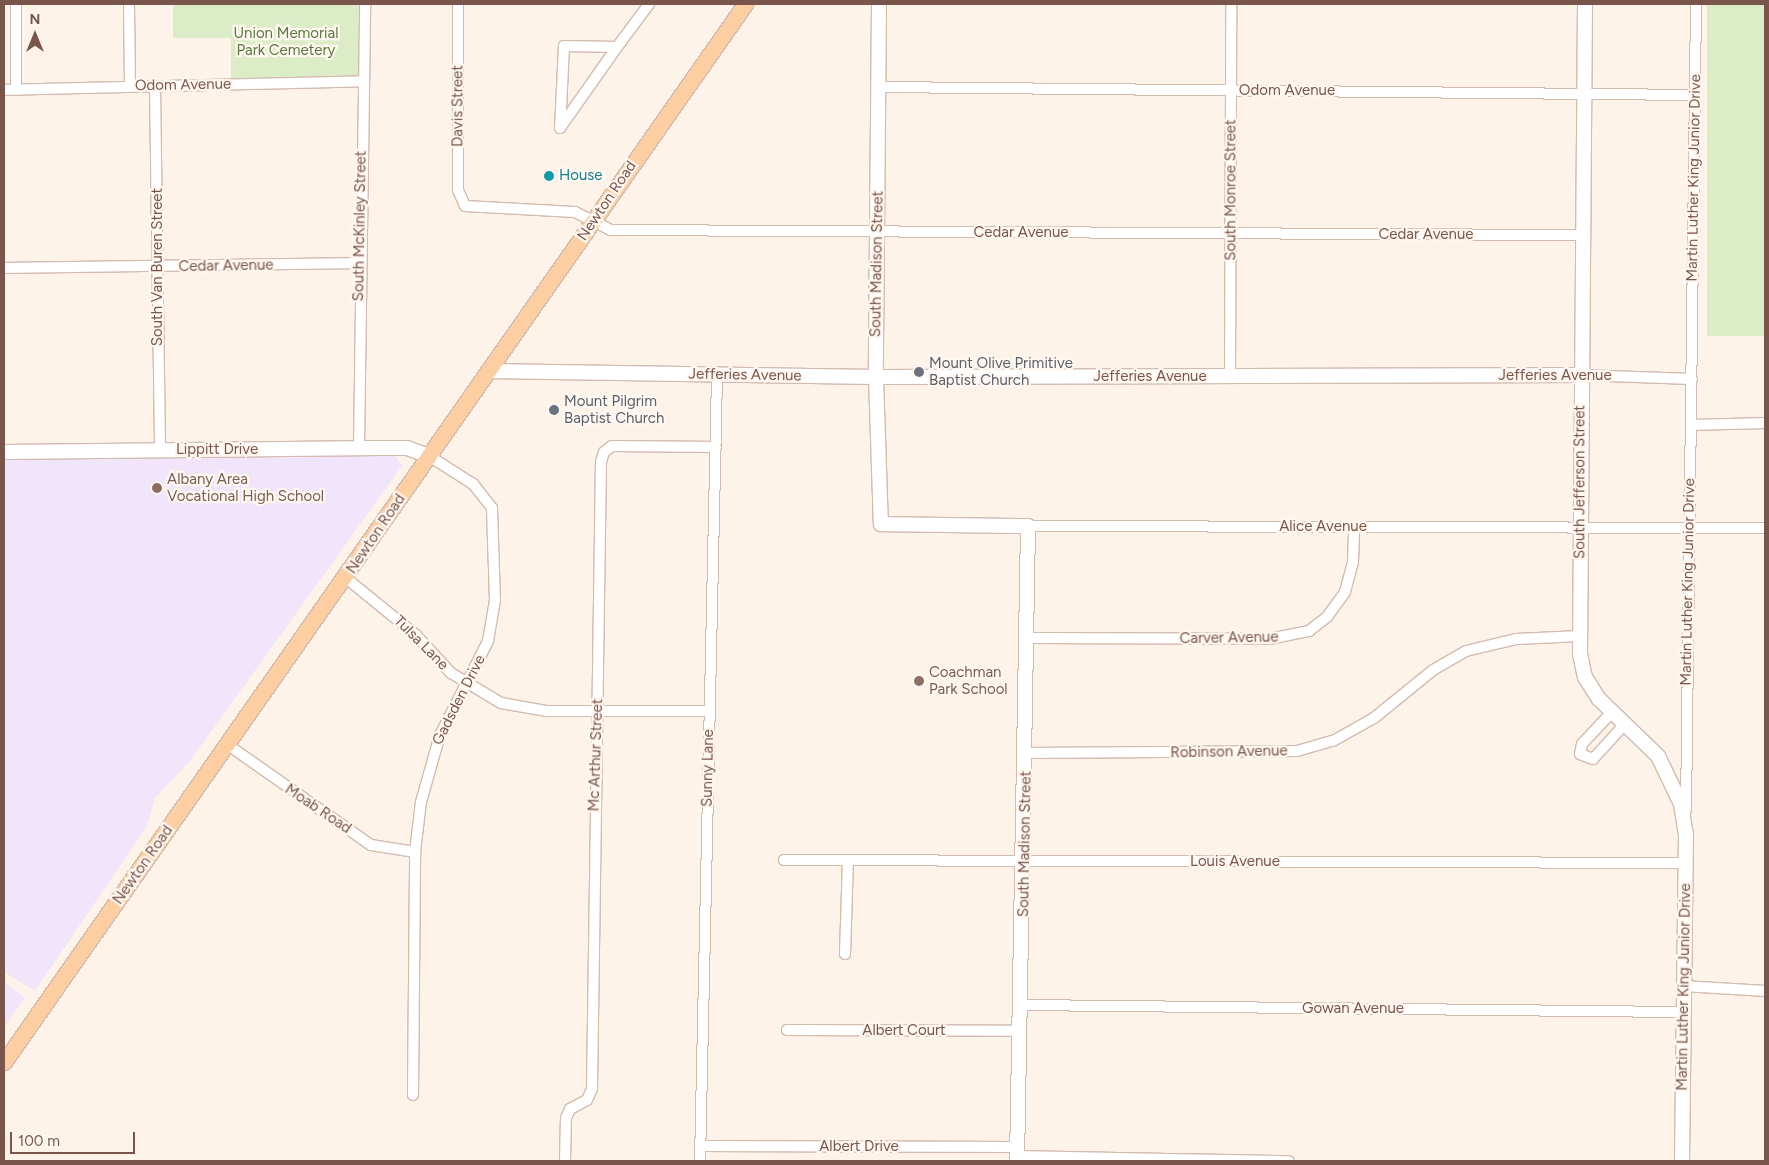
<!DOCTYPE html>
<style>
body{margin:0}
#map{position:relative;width:1769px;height:1165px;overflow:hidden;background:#fdf3e9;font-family:Figtree,sans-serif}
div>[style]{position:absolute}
.education>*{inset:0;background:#f0e5fa}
.green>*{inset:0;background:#dbecc6;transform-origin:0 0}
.roads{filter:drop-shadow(1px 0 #d3bbb0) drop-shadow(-1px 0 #d3bbb0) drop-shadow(0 1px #d3bbb0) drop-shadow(0 -1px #d3bbb0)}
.street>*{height:10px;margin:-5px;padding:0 5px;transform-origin:5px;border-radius:5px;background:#fff}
.secondary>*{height:14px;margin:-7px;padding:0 7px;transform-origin:7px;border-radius:7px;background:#fff}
.primary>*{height:15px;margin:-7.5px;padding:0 7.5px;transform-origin:7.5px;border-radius:7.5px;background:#fdcea1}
.dots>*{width:14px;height:14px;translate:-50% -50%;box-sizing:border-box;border:2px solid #fff7f0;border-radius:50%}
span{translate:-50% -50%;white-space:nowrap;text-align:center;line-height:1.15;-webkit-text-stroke:4.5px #fff7f0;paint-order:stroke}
.park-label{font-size:15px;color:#587a40}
.street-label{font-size:15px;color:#79554b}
.culture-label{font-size:15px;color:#0d838f}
.left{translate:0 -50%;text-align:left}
.worship-label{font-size:15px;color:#5b616d}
.education-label{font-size:15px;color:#785e54}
.frame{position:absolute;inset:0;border:5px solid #79554b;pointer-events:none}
.north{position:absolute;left:10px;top:10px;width:50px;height:50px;-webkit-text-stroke:4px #fff7f0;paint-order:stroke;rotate:0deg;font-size:14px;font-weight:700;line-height:20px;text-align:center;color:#79554b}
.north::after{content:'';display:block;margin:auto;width:18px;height:22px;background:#79554b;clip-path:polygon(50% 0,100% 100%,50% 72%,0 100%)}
.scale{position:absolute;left:10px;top:1132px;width:125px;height:22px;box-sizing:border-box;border:2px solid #79554b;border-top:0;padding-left:6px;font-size:15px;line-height:18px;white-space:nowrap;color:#79554b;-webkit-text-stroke:4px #fff7f0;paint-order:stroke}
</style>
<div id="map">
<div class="education">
<div style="clip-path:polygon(4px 456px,395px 456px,402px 466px,190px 761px,155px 798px,147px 826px,35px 991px,4px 972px)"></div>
<div style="clip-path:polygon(4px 981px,25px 998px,4px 1027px)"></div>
</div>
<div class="green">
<div style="clip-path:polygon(173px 4px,362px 4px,360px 79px,231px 82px,231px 38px,173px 38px)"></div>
<div style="left:1707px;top:4px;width:58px;height:332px"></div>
</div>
<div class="roads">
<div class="street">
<div style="left:16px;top:4px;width:86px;rotate:90deg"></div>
<div style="left:129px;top:4px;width:82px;rotate:89.3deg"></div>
<div style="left:458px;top:4px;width:186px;rotate:90deg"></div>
<div style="left:458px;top:190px;width:17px;rotate:66deg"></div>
<div style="left:465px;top:206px;width:110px;rotate:3.1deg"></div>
<div style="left:575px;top:212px;width:40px;rotate:26.6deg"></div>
<div style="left:611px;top:230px;width:971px;rotate:0.3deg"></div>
<div style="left:564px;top:46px;width:53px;rotate:1.1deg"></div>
<div style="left:617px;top:47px;width:99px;rotate:125.1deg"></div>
<div style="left:560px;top:128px;width:19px;rotate:-87deg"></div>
<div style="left:561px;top:109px;width:63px;rotate:-87.3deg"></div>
<div style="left:617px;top:47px;width:54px;rotate:-53.3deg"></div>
<div style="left:155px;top:86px;width:363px;rotate:89.2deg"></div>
<div style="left:878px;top:87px;width:818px;rotate:0.56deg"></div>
<div style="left:4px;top:90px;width:358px;rotate:-1.4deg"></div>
<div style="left:4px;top:268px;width:354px;rotate:-0.8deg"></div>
<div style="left:1581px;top:375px;width:111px;rotate:2.1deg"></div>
<div style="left:1230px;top:377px;width:373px;rotate:-89.8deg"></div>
<div style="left:1692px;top:425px;width:73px;rotate:-1.6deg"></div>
<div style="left:359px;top:448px;width:444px;rotate:-89.2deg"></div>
<div style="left:1028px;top:526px;width:737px;rotate:0.16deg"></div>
<div style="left:346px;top:578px;width:90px;rotate:39.2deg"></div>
<div style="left:416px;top:635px;width:52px;rotate:47.4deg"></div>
<div style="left:451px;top:673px;width:58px;rotate:31deg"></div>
<div style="left:501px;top:703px;width:47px;rotate:9.9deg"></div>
<div style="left:547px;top:711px;width:162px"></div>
<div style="left:1028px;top:638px;width:241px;rotate:0.2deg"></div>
<div style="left:1269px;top:639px;width:41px;rotate:-11.3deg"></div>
<div style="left:1309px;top:631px;width:23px;rotate:-38deg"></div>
<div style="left:1327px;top:617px;width:31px;rotate:-54deg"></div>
<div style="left:1345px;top:592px;width:31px;rotate:-75deg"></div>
<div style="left:1353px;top:562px;width:35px;rotate:-88deg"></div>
<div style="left:1612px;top:712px;width:44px;rotate:133.2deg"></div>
<div style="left:1582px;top:744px;width:10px;rotate:101deg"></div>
<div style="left:1580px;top:754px;width:14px;rotate:21deg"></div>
<div style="left:1593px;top:759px;width:47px;rotate:-47.6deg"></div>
<div style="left:228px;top:745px;width:174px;rotate:35deg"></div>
<div style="left:371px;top:845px;width:45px;rotate:9deg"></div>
<div style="left:1026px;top:753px;width:271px;rotate:-0.4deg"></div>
<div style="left:1297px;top:751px;width:37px;rotate:-16deg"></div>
<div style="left:1333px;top:741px;width:47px;rotate:-29.3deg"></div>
<div style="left:1374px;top:718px;width:76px;rotate:-39.1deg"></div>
<div style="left:1433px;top:670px;width:38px;rotate:-30deg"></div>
<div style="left:1466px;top:651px;width:51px;rotate:-13.5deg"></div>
<div style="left:1516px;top:639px;width:64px;rotate:-2.7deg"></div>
<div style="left:1686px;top:810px;width:806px;rotate:-89.29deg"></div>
<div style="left:784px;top:860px;width:902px;rotate:0.19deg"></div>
<div style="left:845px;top:954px;width:94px;rotate:-88.2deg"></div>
<div style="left:1684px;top:986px;width:81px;rotate:3.5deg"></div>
<div style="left:1022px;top:1005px;width:662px;rotate:0.61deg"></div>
<div style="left:787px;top:1030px;width:234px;rotate:0.2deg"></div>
<div style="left:413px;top:1095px;width:243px;rotate:-89.5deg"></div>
<div style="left:415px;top:852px;width:50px;rotate:-83.2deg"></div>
<div style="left:421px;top:802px;width:70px;rotate:-74.2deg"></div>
<div style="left:440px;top:735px;width:106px;rotate:-62.9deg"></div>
<div style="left:488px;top:641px;width:42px;rotate:-80.3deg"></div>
<div style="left:495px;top:600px;width:92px;rotate:-91.9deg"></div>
<div style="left:492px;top:508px;width:31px;rotate:-128deg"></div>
<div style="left:473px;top:484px;width:52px;rotate:-147.5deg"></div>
<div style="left:700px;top:1146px;width:317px;rotate:0.2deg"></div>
<div style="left:1017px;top:1156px;width:272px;rotate:1.1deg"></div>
<div style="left:565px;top:1161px;width:43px;rotate:-88.7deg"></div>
<div style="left:566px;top:1118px;width:10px;rotate:-66deg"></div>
<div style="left:570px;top:1109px;width:19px;rotate:-28deg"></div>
<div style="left:587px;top:1100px;width:12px;rotate:-66deg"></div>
<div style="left:592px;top:1089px;width:627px;rotate:-89.18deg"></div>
<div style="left:601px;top:462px;width:10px;rotate:-73deg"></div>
<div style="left:604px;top:452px;width:10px;rotate:-37deg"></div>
<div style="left:612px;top:446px;width:104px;rotate:0.6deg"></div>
<div style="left:700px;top:1161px;width:787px;rotate:-88.76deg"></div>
</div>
<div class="secondary">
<div style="left:879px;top:4px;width:373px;rotate:90.5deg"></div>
<div style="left:876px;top:377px;width:147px;rotate:88.1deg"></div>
<div style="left:881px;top:524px;width:147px;rotate:0.8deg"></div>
<div style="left:1028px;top:526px;width:635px;rotate:90.99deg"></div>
<div style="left:1585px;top:4px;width:650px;rotate:90.44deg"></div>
<div style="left:1580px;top:654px;width:24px;rotate:78deg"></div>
<div style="left:1585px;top:677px;width:26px;rotate:58deg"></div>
<div style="left:1599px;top:699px;width:82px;rotate:44deg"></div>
<div style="left:1658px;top:756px;width:53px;rotate:64.4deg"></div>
<div style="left:1681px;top:804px;width:30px;rotate:81deg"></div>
<div style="left:1686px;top:834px;width:327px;rotate:90.7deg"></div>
<div style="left:488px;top:371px;width:388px;rotate:0.9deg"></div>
<div style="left:876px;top:377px;width:705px;rotate:-0.16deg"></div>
<div style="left:4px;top:452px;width:373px;rotate:-0.6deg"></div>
<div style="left:377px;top:448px;width:30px"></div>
<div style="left:407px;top:448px;width:23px;rotate:20deg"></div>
</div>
<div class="primary">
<div style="left:4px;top:1062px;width:1292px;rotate:-54.99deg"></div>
</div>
</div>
<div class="dots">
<div style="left:549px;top:176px;background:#0f9aa8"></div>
<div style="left:919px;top:372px;background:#6b7280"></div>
<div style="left:554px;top:410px;background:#6b7280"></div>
<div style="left:157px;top:488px;background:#8d6e63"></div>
<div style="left:919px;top:681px;background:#8d6e63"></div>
</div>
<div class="park-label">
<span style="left:286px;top:42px">Union Memorial<br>Park Cemetery</span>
</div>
<div class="street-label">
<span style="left:183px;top:85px;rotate:-1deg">Odom Avenue</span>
<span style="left:1287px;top:91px">Odom Avenue</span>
<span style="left:458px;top:106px;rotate:-90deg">Davis Street</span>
<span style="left:1694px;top:178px;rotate:-89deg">Martin Luther King Junior Drive</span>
<span style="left:1231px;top:190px;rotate:-90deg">South Monroe Street</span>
<span style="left:607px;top:201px;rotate:-56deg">Newton Road</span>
<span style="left:360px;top:226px;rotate:-89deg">South McKinley Street</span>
<span style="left:1021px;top:233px">Cedar Avenue</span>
<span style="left:1426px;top:235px">Cedar Avenue</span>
<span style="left:877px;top:264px;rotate:-89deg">South Madison Street</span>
<span style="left:226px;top:266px;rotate:-1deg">Cedar Avenue</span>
<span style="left:158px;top:267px;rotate:-90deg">South Van Buren Street</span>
<span style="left:745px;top:375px;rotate:1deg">Jefferies Avenue</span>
<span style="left:1555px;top:376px">Jefferies Avenue</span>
<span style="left:1150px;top:377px">Jefferies Avenue</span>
<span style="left:217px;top:450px">Lippitt Drive</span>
<span style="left:1580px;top:482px;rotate:-90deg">South Jefferson Street</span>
<span style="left:1323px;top:527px">Alice Avenue</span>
<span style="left:376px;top:534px;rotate:-56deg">Newton Road</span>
<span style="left:1688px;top:582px;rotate:-89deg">Martin Luther King Junior Drive</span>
<span style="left:1229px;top:638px;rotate:-1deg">Carver Avenue</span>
<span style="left:421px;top:643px;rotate:45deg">Tulsa Lane</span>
<span style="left:459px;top:700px;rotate:-63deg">Gadsden Drive</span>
<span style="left:1229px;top:752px;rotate:-1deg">Robinson Avenue</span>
<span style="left:596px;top:755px;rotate:-88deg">Mc Arthur Street</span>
<span style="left:708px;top:768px;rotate:-89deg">Sunny Lane</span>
<span style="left:318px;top:809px;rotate:34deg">Moab Road</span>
<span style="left:1025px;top:844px;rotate:-89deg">South Madison Street</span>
<span style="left:1235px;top:862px">Louis Avenue</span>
<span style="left:143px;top:865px;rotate:-55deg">Newton Road</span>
<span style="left:1684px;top:987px;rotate:-89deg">Martin Luther King Junior Drive</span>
<span style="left:1353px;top:1009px">Gowan Avenue</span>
<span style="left:904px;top:1031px">Albert Court</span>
<span style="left:859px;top:1147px">Albert Drive</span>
</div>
<div class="culture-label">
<span class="left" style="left:559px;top:176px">House</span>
</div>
<div class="worship-label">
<span class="left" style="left:929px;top:372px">Mount Olive Primitive<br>Baptist Church</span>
<span class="left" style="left:564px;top:410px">Mount Pilgrim<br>Baptist Church</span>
</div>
<div class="education-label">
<span class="left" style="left:167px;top:488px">Albany Area<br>Vocational High School</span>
<span class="left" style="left:929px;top:681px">Coachman<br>Park School</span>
</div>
<div class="frame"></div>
<div class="north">N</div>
<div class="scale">100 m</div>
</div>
